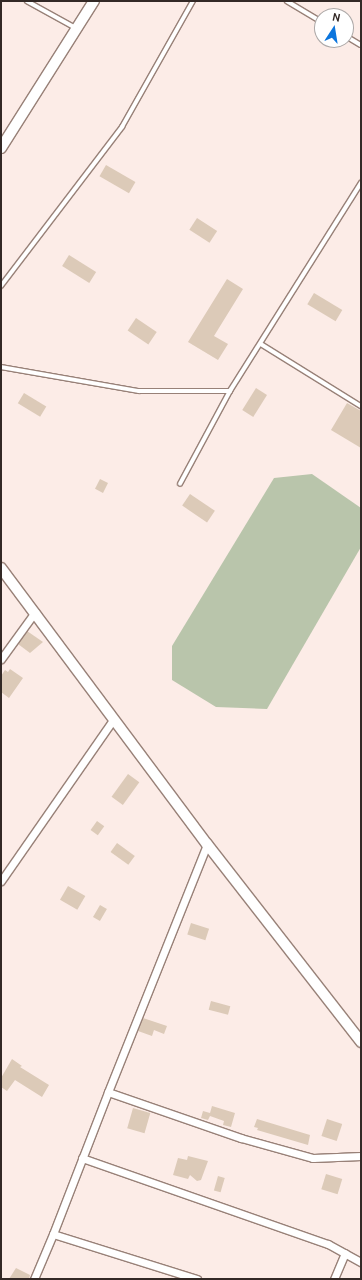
<!DOCTYPE html>
<style>
body{margin:0}
#map{position:relative;width:362px;height:1280px;overflow:hidden;background:#fcece7;font-family:Cabin,sans-serif}
div>[style]{position:absolute}
.green>*{inset:0;background:#b9c5ab}
.building>*{inset:0;background:#dccab8;transform-origin:0 0}
.roads{filter:drop-shadow(1px 0 #988178) drop-shadow(-1px 0 #988178) drop-shadow(0 1px #988178) drop-shadow(0 -1px #988178)}
.lane>*{height:3.5px;margin:-1.75px;padding:0 1.75px;transform-origin:1.75px;border-radius:1.75px;background:#fff}
.street>*{height:7px;margin:-3.5px;padding:0 3.5px;transform-origin:3.5px;border-radius:3.5px;background:#fff}
.secondary>*{height:10px;margin:-5px;padding:0 5px;transform-origin:5px;border-radius:5px;background:#fff}
span{translate:-50% -50%;white-space:nowrap;text-align:center;line-height:1.15;-webkit-text-stroke:3.5px #fff;paint-order:stroke}
.frame{position:absolute;inset:0;border:2px solid #332926;pointer-events:none}
.north{position:absolute;left:314px;top:8px;width:40px;height:40px;box-sizing:border-box;background:#fff;border:1px solid #ada9a8;border-radius:50%;rotate:12deg;font-size:11px;font-weight:700;line-height:16px;text-align:center;color:#332926}
.north::after{content:'';display:block;margin:auto;width:14px;height:18px;background:#0c75dd;clip-path:polygon(50% 0,100% 100%,50% 72%,0 100%)}
</style>
<div id="map">
<div class="green">
<div style="clip-path:polygon(312px 474px,361px 508px,361px 547px,267px 709px,216px 707px,172px 680px,172px 646px,274px 478px)"></div>
</div>
<div class="building">
<div style="left:106px;top:165px;width:34px;height:13px;rotate:30deg"></div>
<div style="left:197px;top:218px;width:24px;height:14px;rotate:33deg"></div>
<div style="left:69px;top:255px;width:32px;height:13px;rotate:32deg"></div>
<div style="clip-path:polygon(227px 279px,243px 289px,214px 336px,228px 344px,218px 360px,188px 342px)"></div>
<div style="left:314px;top:293px;width:33px;height:13px;rotate:31deg"></div>
<div style="left:136px;top:318px;width:25px;height:15px;rotate:34deg"></div>
<div style="left:256px;top:388px;width:13px;height:26px;rotate:32deg"></div>
<div style="left:24px;top:393px;width:26px;height:12px;rotate:31deg"></div>
<div style="clip-path:polygon(347px 403px,361px 411px,361px 448px,331px 430px)"></div>
<div style="left:100px;top:479px;width:9px;height:11px;rotate:27deg"></div>
<div style="left:190px;top:494px;width:30px;height:14px;rotate:34deg"></div>
<div style="clip-path:polygon(27px 631px,43px 642px,30px 653px,18px 644px)"></div>
<div style="clip-path:polygon(10px 669px,23px 678px,9px 698px,1px 692px,1px 676px,5px 670px,8px 672px)"></div>
<div style="left:128px;top:774px;width:14px;height:28px;rotate:36deg"></div>
<div style="left:97px;top:821px;width:9px;height:11px;rotate:36deg"></div>
<div style="left:117px;top:843px;width:22px;height:11px;rotate:36deg"></div>
<div style="left:68px;top:886px;width:20px;height:16px;rotate:30deg"></div>
<div style="left:100px;top:905px;width:8px;height:14px;rotate:30deg"></div>
<div style="left:191px;top:923px;width:19px;height:12px;rotate:18deg"></div>
<div style="left:211px;top:1001px;width:20px;height:9px;rotate:15deg"></div>
<div style="clip-path:polygon(143px 1018px,167px 1026px,164px 1034px,154px 1030px,152px 1036px,138px 1031px)"></div>
<div style="clip-path:polygon(12px 1059px,22px 1066px,20px 1067px,49px 1085px,42px 1097px,15px 1080px,7px 1091px,1px 1087px,1px 1078px)"></div>
<div style="clip-path:polygon(212px 1106px,235px 1113px,231px 1127px,223px 1125px,224px 1121px,210px 1116px,208px 1120px,201px 1118px,203px 1111px,210px 1113px)"></div>
<div style="left:133px;top:1108px;width:18px;height:21px;rotate:16deg"></div>
<div style="clip-path:polygon(257px 1119px,310px 1135px,308px 1145px,257px 1130px,258px 1128px,254px 1127px)"></div>
<div style="left:327px;top:1119px;width:16px;height:18px;rotate:18deg"></div>
<div style="clip-path:polygon(188px 1156px,208px 1161px,201px 1180px,197px 1181px,190px 1175px,188px 1179px,173px 1175px,178px 1158px,187px 1160px)"></div>
<div style="left:326px;top:1174px;width:17px;height:16px;rotate:17deg"></div>
<div style="left:218px;top:1176px;width:7px;height:15px;rotate:16deg"></div>
<div style="clip-path:polygon(16px 1268px,30px 1275px,29px 1279px,9px 1279px)"></div>
</div>
<div class="roads">
<div class="lane">
<div style="left:27px;top:1px;width:56px;rotate:28.9deg"></div>
<div style="left:287px;top:1px;width:41px;rotate:31deg"></div>
<div style="left:346px;top:36px;width:17px;rotate:31deg"></div>
<div style="left:1px;top:286px;width:200px;rotate:-52.7deg"></div>
<div style="left:122px;top:127px;width:145px;rotate:-60.6deg"></div>
<div style="left:261px;top:344px;width:118px;rotate:31.8deg"></div>
<div style="left:1px;top:367px;width:140px;rotate:9.9deg"></div>
<div style="left:139px;top:391px;width:91px"></div>
<div style="left:180px;top:484px;width:106px;rotate:-61.7deg"></div>
<div style="left:230px;top:391px;width:246px;rotate:-57.8deg"></div>
</div>
<div class="street">
<div style="left:1px;top:659px;width:58px;rotate:-54.1deg"></div>
<div style="left:1px;top:881px;width:196px;rotate:-55.2deg"></div>
<div style="left:108px;top:1092px;width:141px;rotate:19.1deg"></div>
<div style="left:241px;top:1138px;width:75px;rotate:15.5deg"></div>
<div style="left:313px;top:1158px;width:48px;rotate:-2.4deg"></div>
<div style="left:82px;top:1158px;width:261px;rotate:19.3deg"></div>
<div style="left:328px;top:1244px;width:38px;rotate:29deg"></div>
<div style="left:53px;top:1234px;width:151px;rotate:17.4deg"></div>
<div style="left:34px;top:1279px;width:49px;rotate:-67.1deg"></div>
<div style="left:53px;top:1234px;width:152px;rotate:-68.8deg"></div>
<div style="left:108px;top:1092px;width:267px;rotate:-68.2deg"></div>
<div style="left:334px;top:1279px;width:28px;rotate:-67deg"></div>
</div>
<div class="secondary">
<div style="left:1px;top:148px;width:174px;rotate:-57.7deg"></div>
<div style="left:1px;top:568px;width:344px;rotate:53.3deg"></div>
<div style="left:207px;top:844px;width:251px;rotate:52.1deg"></div>
</div>
</div>
<div class="frame"></div>
<div class="north">N</div>
</div>
